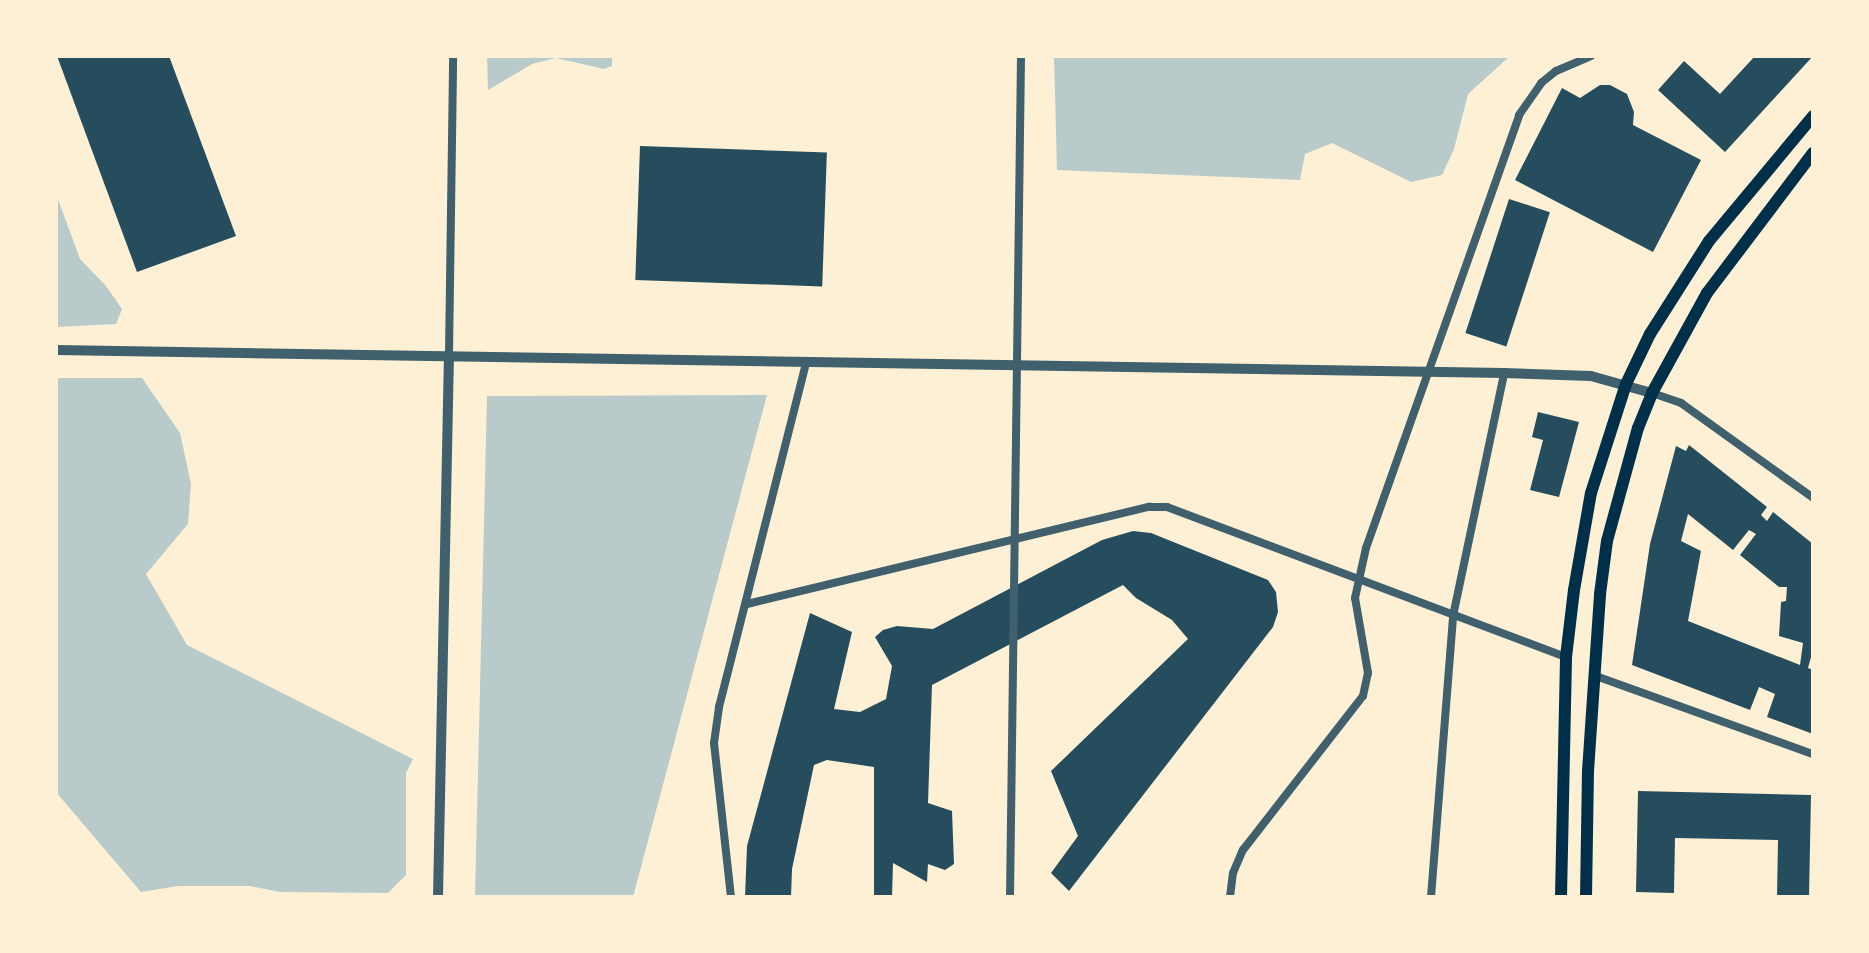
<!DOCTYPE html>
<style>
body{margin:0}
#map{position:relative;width:1869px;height:953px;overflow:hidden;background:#fdf0d5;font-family:Roboto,sans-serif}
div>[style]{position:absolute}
.green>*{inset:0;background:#b9caca}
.building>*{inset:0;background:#264d5e;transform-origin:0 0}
.minor>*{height:8px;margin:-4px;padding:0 4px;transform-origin:4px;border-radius:4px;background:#3f606c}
.tertiary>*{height:10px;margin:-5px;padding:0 5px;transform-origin:5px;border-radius:5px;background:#3f606c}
.primary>*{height:12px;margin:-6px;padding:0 6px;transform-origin:6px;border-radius:6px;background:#003049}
span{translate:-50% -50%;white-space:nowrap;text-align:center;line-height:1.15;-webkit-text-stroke:8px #fdf0d5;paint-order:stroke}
.frame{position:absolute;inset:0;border:58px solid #fdf0d5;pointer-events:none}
</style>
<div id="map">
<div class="green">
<div style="clip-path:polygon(487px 56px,612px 56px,612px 66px,604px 69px,556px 58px,532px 64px,488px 90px)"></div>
<div style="clip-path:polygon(1054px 56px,1510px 56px,1468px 94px,1454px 149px,1442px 175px,1411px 182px,1332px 143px,1305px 154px,1300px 180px,1057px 170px)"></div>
<div style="clip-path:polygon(56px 194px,80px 259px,106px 286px,122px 309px,116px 324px,56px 327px)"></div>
<div style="clip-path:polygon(56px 378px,142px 378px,180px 433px,191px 484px,188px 524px,146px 574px,187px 645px,413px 759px,406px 773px,406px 875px,388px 893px,280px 892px,250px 886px,178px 886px,141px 892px,56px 792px)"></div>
<div style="clip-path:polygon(767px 395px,633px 897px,475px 897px,487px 396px)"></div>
</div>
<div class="building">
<div style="clip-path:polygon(57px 56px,169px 56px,236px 236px,137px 272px)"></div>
<div style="clip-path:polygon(1755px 56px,1813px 56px,1725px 152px,1658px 90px,1684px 61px,1720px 94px)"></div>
<div style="clip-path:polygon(1600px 85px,1610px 85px,1627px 94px,1634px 112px,1633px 125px,1701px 160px,1653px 252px,1515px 180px,1562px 88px,1580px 98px)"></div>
<div style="left:640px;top:146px;width:187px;height:134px;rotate:2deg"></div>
<div style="left:1509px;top:199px;width:43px;height:141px;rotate:18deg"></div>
<div style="clip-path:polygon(1538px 412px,1579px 422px,1559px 497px,1530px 490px,1543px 440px,1532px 437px)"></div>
<div style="clip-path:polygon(evenodd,1689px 445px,1767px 507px,1761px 515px,1767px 521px,1773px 512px,1813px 544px,1813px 650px,1808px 668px,1813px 670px,1813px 734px,1767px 717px,1775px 694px,1759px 687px,1750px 710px,1632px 665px,1650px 544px,1676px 446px,1686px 451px,1689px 445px,1688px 514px,1733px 550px,1749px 530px,1756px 534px,1740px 555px,1779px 587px,1787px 587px,1786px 601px,1781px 602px,1779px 636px,1803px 643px,1800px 665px,1688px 621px,1701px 551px,1681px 541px,1688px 514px)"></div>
<div style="clip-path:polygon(1133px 531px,1151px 533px,1268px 580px,1276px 592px,1278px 612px,1273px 627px,1069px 891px,1051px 873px,1078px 836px,1051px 771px,1188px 639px,1172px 620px,1136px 598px,1123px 585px,932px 685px,928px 803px,952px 811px,954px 864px,945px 870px,928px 864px,927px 882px,893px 863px,892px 897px,874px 897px,874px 767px,827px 760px,814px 765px,792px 869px,791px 897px,745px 897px,747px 846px,810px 613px,852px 632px,834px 709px,860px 712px,886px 699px,892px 666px,875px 637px,883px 630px,897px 626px,933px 629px,1102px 540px)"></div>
<div style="clip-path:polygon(1638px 791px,1811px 795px,1809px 897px,1777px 897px,1778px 840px,1675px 838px,1674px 893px,1636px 892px)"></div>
</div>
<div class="minor">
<div style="left:449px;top:354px;width:298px;rotate:-89.2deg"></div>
<div style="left:1652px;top:393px;width:31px;rotate:19deg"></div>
<div style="left:1681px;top:403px;width:163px;rotate:35.7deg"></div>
<div style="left:747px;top:604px;width:414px;rotate:-13.6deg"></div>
<div style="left:1149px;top:507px;width:18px"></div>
<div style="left:1167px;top:507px;width:426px;rotate:20.6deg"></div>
<div style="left:1593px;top:675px;width:234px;rotate:19.8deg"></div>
<div style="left:731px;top:897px;width:155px;rotate:-96.3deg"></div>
<div style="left:714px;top:743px;width:36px;rotate:-82deg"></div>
<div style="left:719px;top:707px;width:356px;rotate:-75.8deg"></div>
<div style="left:1010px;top:897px;width:841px;rotate:-89.25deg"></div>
<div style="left:1230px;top:897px;width:24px;rotate:-83deg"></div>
<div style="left:1233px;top:873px;width:25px;rotate:-67deg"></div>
<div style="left:1243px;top:850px;width:195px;rotate:-52.1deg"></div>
<div style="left:1363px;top:696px;width:24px;rotate:-78deg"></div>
<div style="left:1368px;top:673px;width:76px;rotate:-99.8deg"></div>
<div style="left:1355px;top:598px;width:51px;rotate:-77.6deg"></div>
<div style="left:1366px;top:548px;width:459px;rotate:-70.5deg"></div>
<div style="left:1519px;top:115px;width:39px;rotate:-55deg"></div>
<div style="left:1541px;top:83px;width:19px;rotate:-39deg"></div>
<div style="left:1556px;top:71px;width:38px;rotate:-23deg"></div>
<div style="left:1431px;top:897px;width:282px;rotate:-85.5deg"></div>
<div style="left:1453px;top:616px;width:248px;rotate:-78.1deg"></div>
</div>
<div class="tertiary">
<div style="left:56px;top:350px;width:1448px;rotate:0.91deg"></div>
<div style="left:1504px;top:373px;width:87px;rotate:2deg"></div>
<div style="left:1591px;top:376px;width:63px;rotate:15.6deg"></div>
<div style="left:438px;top:897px;width:543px;rotate:-88.84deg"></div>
</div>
<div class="primary">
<div style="left:1561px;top:897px;width:240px;rotate:-88.8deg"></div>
<div style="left:1566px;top:657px;width:67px;rotate:-83.2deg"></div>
<div style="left:1574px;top:590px;width:98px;rotate:-80.1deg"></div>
<div style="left:1591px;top:493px;width:114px;rotate:-72.2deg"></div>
<div style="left:1626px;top:384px;width:55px;rotate:-64.4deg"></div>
<div style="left:1650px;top:334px;width:110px;rotate:-57.6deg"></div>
<div style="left:1709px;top:241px;width:163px;rotate:-50.2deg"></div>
<div style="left:1586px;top:897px;width:126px;rotate:-89.1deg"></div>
<div style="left:1588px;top:771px;width:177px;rotate:-86.1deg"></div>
<div style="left:1600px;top:594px;width:53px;rotate:-82.5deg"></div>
<div style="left:1607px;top:541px;width:117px;rotate:-74.7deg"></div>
<div style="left:1638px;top:428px;width:38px;rotate:-68deg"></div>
<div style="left:1652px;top:393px;width:114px;rotate:-61.2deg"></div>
<div style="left:1707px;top:293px;width:176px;rotate:-52.9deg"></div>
</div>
<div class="frame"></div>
</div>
